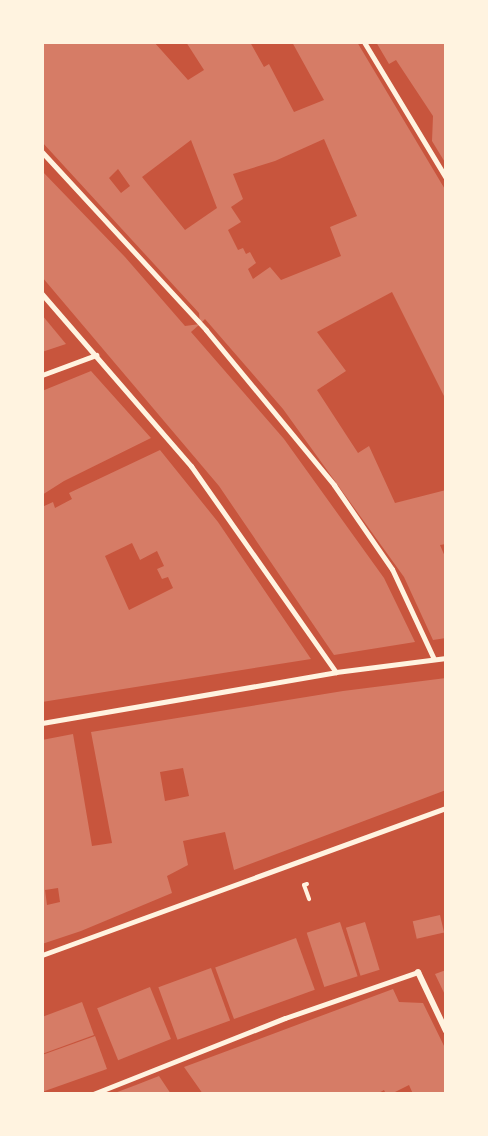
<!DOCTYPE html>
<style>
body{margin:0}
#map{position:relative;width:488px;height:1136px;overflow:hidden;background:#c8553d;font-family:Arial,sans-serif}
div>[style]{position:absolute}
.building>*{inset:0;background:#d67c66;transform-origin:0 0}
.path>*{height:4px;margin:-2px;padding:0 2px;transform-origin:2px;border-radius:2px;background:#fff3e0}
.pedestrian>*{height:5px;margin:-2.5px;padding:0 2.5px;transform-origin:2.5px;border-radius:2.5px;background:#fff3e0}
.minor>*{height:6px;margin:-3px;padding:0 3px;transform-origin:3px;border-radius:3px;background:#fff3e0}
span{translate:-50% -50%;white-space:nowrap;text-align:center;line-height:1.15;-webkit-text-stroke:4.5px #fff3e0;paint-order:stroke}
.frame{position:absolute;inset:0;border:44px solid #fff3e0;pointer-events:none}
</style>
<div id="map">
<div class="building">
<div style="clip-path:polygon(evenodd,42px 42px,154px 42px,188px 80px,204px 70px,186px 42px,250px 42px,264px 67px,269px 64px,294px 112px,324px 100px,292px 42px,357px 42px,446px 191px,446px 400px,392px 292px,317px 332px,346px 371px,317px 390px,358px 453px,369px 446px,395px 503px,446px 490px,446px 544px,440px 545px,446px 559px,446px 638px,433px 640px,404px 577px,283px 409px,205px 319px,200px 324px,199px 313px,42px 142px,42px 42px,324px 139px,357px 216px,330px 227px,341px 256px,281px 280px,270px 267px,253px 279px,248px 269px,256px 263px,250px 252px,246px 254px,243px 248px,238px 250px,228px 230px,241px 222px,231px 207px,243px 199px,233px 174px,275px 161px,324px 139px,42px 42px,191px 140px,217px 208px,185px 230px,142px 177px,191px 140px,42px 42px,118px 169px,130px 186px,121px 193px,109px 178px,118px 169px)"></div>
<div style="clip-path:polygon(376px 42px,446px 42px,446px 164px,432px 141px,433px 116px,396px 60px,389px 64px)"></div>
<div style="clip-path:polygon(42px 171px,125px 257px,185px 326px,200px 324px,191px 332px,284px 439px,384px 578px,415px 642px,334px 655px,219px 486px,42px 277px)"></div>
<div style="clip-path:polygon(42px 315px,66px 344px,42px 352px)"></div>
<div style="clip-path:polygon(91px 371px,151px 438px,64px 481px,42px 495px,42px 391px)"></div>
<div style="clip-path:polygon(evenodd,160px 450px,218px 522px,311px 659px,42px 702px,42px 507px,53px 502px,55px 508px,72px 499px,69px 493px,160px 450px,132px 543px,140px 560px,157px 551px,164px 566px,157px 569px,162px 579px,168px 577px,173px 588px,129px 610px,105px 556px,132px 543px)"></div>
<div style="clip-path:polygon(evenodd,446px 678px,446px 790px,234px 870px,225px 832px,183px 841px,188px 865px,167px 876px,172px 893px,81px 931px,42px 944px,42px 740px,73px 734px,92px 846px,112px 843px,91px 732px,343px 691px,446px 678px,183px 768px,189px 796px,165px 801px,160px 772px,183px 768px,446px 678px,58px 888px,60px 902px,47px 905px,45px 890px,58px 888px)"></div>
<div style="left:440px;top:915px;width:18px;height:28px;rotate:77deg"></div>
<div style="left:340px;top:922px;width:57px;height:35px;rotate:72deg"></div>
<div style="left:365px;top:922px;width:50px;height:20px;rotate:73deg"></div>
<div style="left:296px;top:938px;width:55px;height:86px;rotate:70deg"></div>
<div style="left:211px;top:968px;width:56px;height:56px;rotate:70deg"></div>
<div style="clip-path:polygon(446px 970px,446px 997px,435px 974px)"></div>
<div style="left:150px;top:987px;width:56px;height:57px;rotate:68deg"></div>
<div style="clip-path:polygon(393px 989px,399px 1002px,423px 1003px,446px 1050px,446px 1094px,413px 1094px,409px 1085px,391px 1094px,386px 1094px,384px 1090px,377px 1094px,203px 1094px,184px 1067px)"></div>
<div style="clip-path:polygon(82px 1002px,94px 1035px,42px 1054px,42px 1017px)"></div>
<div style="clip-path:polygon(95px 1036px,107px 1069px,42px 1092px,42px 1055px)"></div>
<div style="clip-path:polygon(159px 1076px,171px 1094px,112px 1094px,136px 1085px)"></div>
</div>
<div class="path">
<div style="left:307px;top:884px;width:3px;rotate:162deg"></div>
<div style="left:304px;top:885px;width:15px;rotate:70deg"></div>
</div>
<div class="pedestrian">
<div style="left:364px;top:42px;width:159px;rotate:58.9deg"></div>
<div style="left:42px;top:152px;width:242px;rotate:47.3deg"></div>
<div style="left:206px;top:330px;width:201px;rotate:50.4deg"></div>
<div style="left:334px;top:485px;width:102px;rotate:55.4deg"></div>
<div style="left:392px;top:569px;width:99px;rotate:65deg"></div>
<div style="left:42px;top:294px;width:228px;rotate:49.1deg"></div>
<div style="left:191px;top:466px;width:252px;rotate:54.9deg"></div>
<div style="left:42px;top:375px;width:58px;rotate:-20.3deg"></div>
<div style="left:42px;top:723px;width:298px;rotate:-9.8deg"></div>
<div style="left:336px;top:672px;width:111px;rotate:-7.3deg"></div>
<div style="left:42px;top:955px;width:430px;rotate:-20deg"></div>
<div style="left:93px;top:1094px;width:206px;rotate:-21.6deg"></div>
<div style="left:285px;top:1018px;width:141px;rotate:-19.1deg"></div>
</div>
<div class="minor">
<div style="left:418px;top:972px;width:65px;rotate:64.6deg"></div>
</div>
<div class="frame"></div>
</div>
